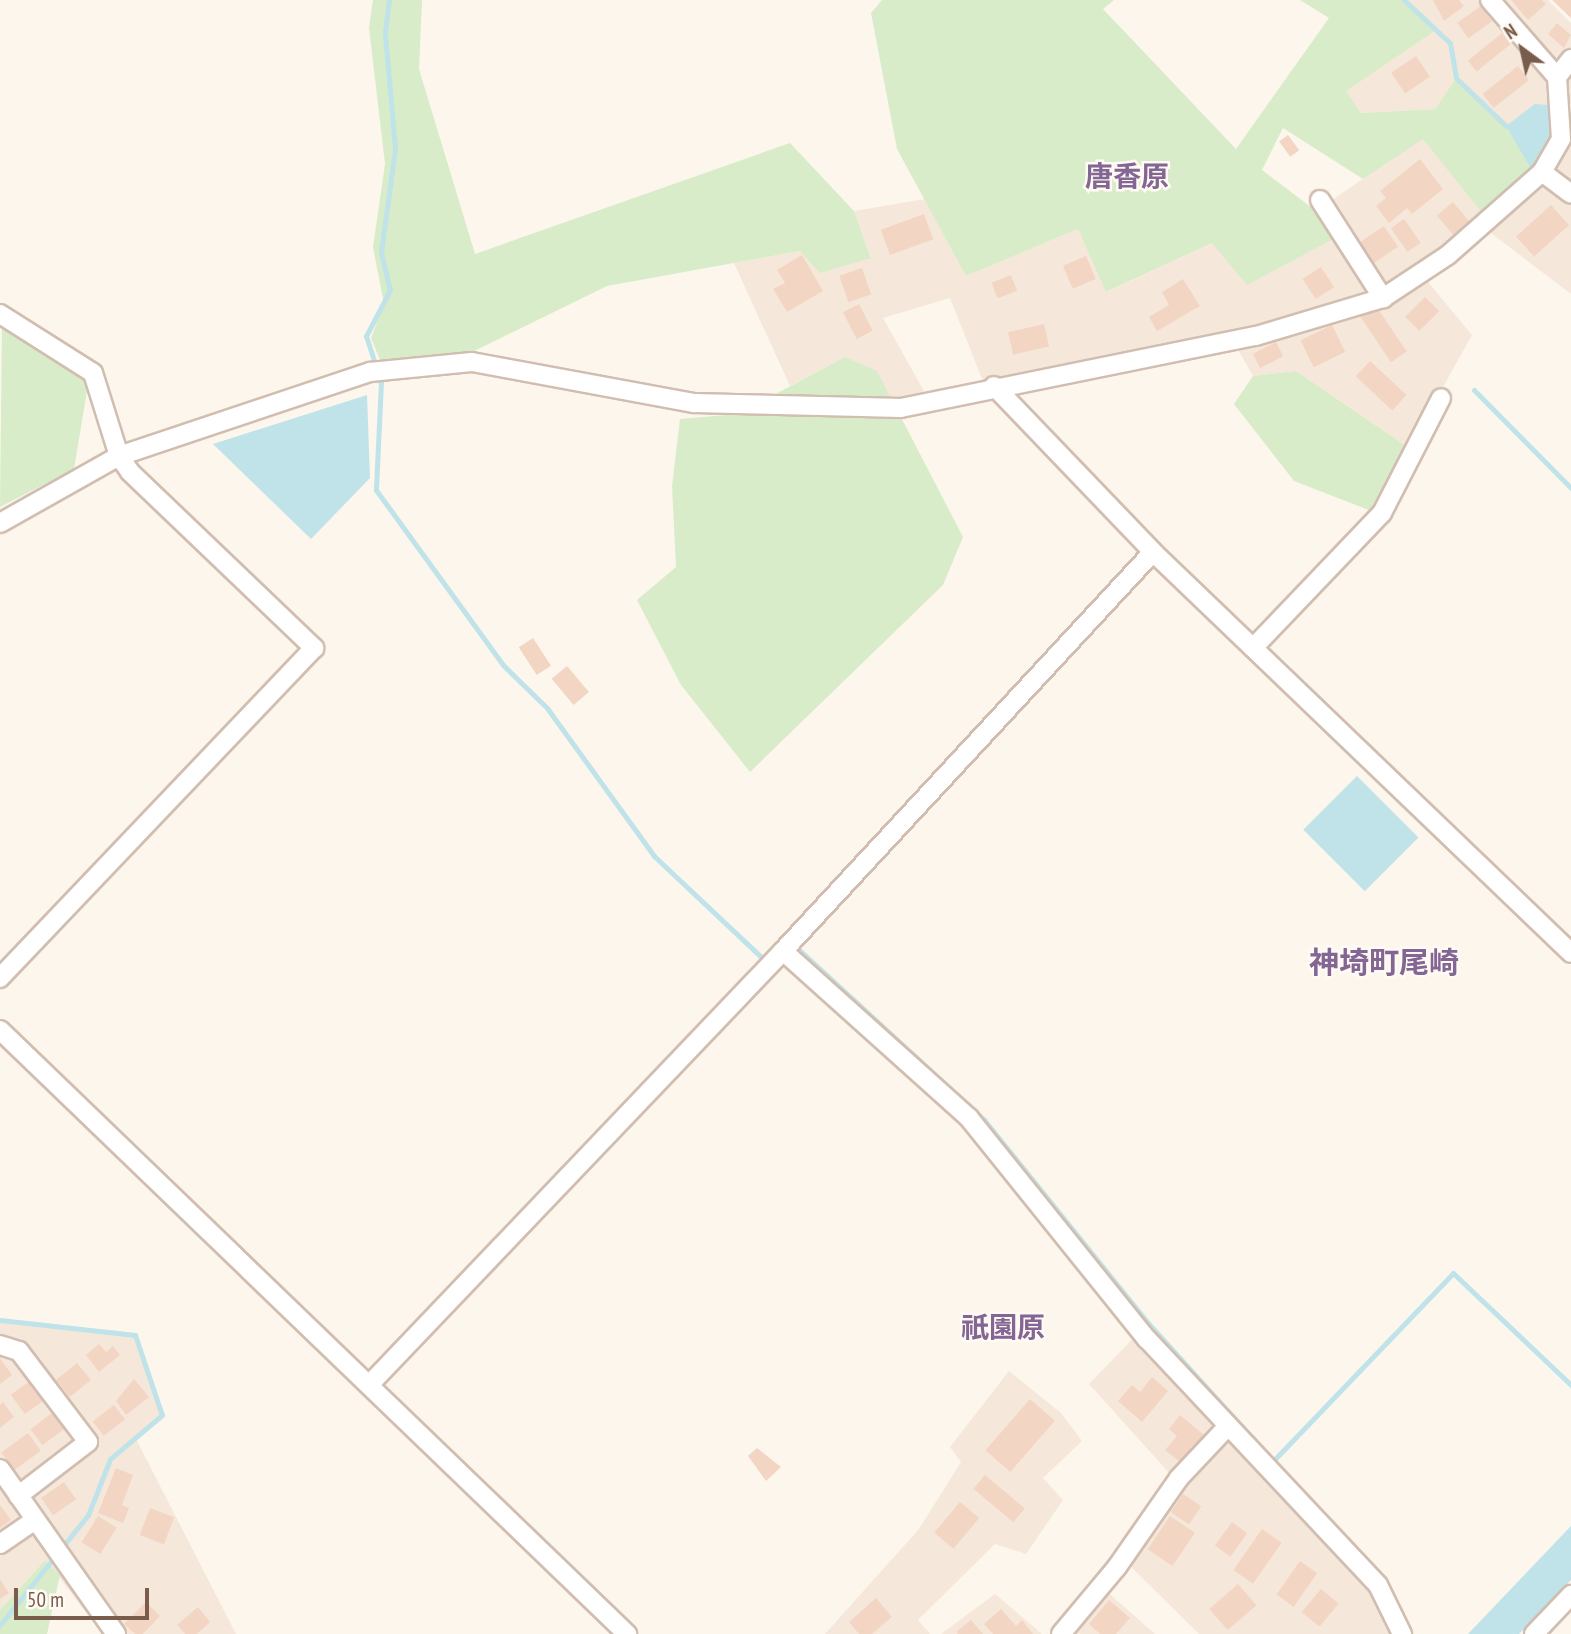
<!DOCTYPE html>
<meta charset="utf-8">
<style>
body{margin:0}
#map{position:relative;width:1571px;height:1634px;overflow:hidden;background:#fdf6ec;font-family:"PT Sans Narrow","Noto Sans JP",sans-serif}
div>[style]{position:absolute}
.residential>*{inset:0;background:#f5e8da}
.green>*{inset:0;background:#d8ecc9}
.water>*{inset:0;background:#bfe3e8;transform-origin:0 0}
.stream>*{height:5px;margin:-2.5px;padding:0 2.5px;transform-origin:2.5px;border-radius:2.5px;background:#bfe3e8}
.building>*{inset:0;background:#f3d5c3;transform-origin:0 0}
.roads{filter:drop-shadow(2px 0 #d1beb0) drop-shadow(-2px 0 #d1beb0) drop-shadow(0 2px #d1beb0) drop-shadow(0 -2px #d1beb0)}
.street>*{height:18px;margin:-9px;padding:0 9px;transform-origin:9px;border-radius:9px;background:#fff}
span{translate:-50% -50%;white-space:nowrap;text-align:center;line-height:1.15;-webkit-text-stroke:5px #fffaf3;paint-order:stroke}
.neighbourhood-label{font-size:28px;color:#846695;font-weight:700}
.quarter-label{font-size:30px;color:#846695;font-weight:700}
.north{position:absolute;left:1487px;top:14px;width:70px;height:70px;-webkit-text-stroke:5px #fffaf3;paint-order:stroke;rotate:327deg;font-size:19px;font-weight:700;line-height:28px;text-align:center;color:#7a5c4d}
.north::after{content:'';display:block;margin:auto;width:24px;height:32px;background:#7a5c4d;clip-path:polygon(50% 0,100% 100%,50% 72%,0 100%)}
.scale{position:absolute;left:14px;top:1588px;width:135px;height:32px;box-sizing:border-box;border:4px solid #7a5c4d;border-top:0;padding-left:9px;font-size:21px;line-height:24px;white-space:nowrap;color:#7a5c4d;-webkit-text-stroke:5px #fffaf3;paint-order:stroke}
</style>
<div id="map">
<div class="residential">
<div style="clip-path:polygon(1404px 0,1548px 0,1571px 23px,1571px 294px,1491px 233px,1424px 277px,1472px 335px,1409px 448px,1296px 371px,1253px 376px,1236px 346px,988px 394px,950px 298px,883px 318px,934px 409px,900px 416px,845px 357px,790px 386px,734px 263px,800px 251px,871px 257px,854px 211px,925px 199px,966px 276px,1078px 229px,1107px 292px,1212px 243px,1335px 237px,1316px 211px,1423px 138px,1482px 213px,1456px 78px,1435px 109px,1361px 113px,1345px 91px,1435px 31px)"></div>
<div style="clip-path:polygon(0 1320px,135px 1335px,162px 1415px,136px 1439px,236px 1634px,104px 1634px,45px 1560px,0 1610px)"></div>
<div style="clip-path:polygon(1148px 1323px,1382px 1580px,1407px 1634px,1199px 1634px,1115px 1551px,1171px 1475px,1089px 1384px)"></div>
<div style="clip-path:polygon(1009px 1371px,1061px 1413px,1082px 1441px,1043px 1478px,1063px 1500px,1026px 1554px,995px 1544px,918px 1620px,930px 1634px,825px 1634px,919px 1529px,961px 1462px,950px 1447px)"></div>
<div style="clip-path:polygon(1095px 1581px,1155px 1634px,1054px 1634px)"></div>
<div style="clip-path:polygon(995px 1594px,1042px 1634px,941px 1634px)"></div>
</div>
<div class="green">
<div style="clip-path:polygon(373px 0,422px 0,419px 69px,475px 254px,790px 143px,854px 211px,871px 258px,820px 273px,800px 251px,607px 286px,472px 352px,380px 360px,371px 338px,384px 304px,373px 247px,385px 164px,369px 28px)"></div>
<div style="clip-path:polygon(882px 0,1114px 0,1103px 9px,1236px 149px,1329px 18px,1300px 0,1404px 0,1435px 31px,1346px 91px,1361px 113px,1435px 109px,1456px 78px,1506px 126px,1531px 169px,1482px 213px,1423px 139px,1363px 179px,1283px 128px,1262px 170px,1316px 211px,1335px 238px,1247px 285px,1212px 243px,1106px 292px,1078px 229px,966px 276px,897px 149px,871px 13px)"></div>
<div style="clip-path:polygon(2px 327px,89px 379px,74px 469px,0 507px)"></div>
<div style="clip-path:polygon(845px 357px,877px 371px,963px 537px,943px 585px,750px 772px,681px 685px,637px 600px,676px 567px,672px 486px,680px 419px,738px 414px)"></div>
<div style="clip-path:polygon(1296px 371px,1409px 448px,1374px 512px,1294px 481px,1234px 404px,1253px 376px)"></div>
<div style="clip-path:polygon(45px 1560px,60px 1575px,47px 1634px,0 1634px,0 1610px)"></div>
</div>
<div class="water">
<div style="clip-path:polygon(1535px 104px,1548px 105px,1555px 134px,1531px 169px,1506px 126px)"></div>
<div style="clip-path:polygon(367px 395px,370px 478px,311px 539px,213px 444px)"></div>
<div style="left:1357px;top:776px;width:87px;height:76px;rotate:45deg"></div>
<div style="clip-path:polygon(1571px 1526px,1571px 1580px,1519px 1634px,1468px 1634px)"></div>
</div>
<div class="stream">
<div style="left:389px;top:0;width:34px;rotate:97deg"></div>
<div style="left:385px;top:34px;width:115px;rotate:85deg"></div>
<div style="left:395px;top:149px;width:104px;rotate:97.7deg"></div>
<div style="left:381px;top:252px;width:39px;rotate:77deg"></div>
<div style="left:390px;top:290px;width:52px;rotate:117.6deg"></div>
<div style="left:366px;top:336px;width:48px;rotate:71.9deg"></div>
<div style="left:381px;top:382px;width:108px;rotate:92.7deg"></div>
<div style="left:376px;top:490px;width:216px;rotate:54deg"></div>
<div style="left:503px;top:665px;width:62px;rotate:44.3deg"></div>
<div style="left:547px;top:708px;width:183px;rotate:54.1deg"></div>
<div style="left:654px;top:856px;width:146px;rotate:43.3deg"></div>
<div style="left:1404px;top:0;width:63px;rotate:43.1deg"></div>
<div style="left:1450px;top:43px;width:36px;rotate:80deg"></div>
<div style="left:1456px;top:78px;width:69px;rotate:43.8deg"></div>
<div style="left:1556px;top:171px;width:19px;rotate:36deg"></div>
<div style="left:1474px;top:390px;width:138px;rotate:45.3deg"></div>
<div style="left:795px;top:946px;width:258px;rotate:42.6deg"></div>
<div style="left:985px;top:1121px;width:260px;rotate:51.1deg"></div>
<div style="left:1148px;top:1323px;width:186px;rotate:47.8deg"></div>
<div style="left:1273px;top:1461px;width:260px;rotate:-46.2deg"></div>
<div style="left:1453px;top:1273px;width:163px;rotate:43.5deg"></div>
<div style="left:0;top:1320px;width:136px;rotate:6.3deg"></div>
<div style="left:135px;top:1335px;width:84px;rotate:71.4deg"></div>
<div style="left:162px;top:1415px;width:68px;rotate:139.8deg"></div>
<div style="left:110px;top:1459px;width:60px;rotate:111.4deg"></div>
<div style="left:88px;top:1515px;width:141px;rotate:128.7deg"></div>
</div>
<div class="building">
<div style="clip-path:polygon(1433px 0,1459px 0,1464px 6px,1444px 21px)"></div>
<div style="clip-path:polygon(1511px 0,1542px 0,1546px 4px,1528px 20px)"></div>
<div style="clip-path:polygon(1552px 0,1571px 0,1571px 18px)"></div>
<div style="left:1481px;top:6px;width:19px;height:29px;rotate:55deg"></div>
<div style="clip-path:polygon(1557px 23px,1571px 35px,1564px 48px,1548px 34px)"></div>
<div style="left:1502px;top:33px;width:14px;height:44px;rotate:51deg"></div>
<div style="left:1416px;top:56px;width:25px;height:30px;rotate:56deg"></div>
<div style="left:1518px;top:66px;width:18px;height:45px;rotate:52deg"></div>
<div style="left:1288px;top:135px;width:19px;height:11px;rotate:54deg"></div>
<div style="clip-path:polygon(1420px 159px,1443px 189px,1412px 214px,1407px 208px,1389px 223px,1376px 206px,1386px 198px,1380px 191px)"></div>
<div style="left:1453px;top:202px;width:25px;height:21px;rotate:50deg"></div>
<div style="left:1551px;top:205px;width:27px;height:47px;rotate:48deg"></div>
<div style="left:924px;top:214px;width:27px;height:46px;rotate:70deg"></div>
<div style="left:1404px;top:219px;width:29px;height:16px;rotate:55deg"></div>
<div style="left:1384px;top:226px;width:25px;height:33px;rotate:56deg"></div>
<div style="clip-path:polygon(802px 255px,823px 291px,787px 312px,773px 289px,785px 283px,777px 270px)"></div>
<div style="left:1086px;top:256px;width:25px;height:25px;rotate:67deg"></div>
<div style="left:1321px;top:267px;width:24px;height:22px;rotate:57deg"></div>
<div style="left:862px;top:268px;width:28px;height:24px;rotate:71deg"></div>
<div style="left:1011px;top:275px;width:17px;height:21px;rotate:69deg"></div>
<div style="clip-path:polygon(1183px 279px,1200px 306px,1157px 331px,1149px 317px,1169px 305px,1162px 292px)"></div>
<div style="left:1425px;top:297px;width:20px;height:28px;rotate:45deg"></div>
<div style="left:859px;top:304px;width:30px;height:18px;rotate:63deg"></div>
<div style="left:1376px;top:306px;width:55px;height:19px;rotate:56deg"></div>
<div style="left:1044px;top:324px;width:23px;height:37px;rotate:77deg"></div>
<div style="left:1332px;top:325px;width:30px;height:35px;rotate:64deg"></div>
<div style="left:1276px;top:342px;width:16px;height:26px;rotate:63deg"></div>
<div style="left:1370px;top:361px;width:50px;height:21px;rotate:43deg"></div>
<div style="left:533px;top:638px;width:33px;height:17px;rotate:57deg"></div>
<div style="left:567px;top:666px;width:34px;height:20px;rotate:50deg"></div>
<div style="clip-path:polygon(99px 1344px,106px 1352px,113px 1346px,120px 1355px,99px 1372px,86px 1355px)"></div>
<div style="clip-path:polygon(0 1358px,12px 1375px,0 1384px)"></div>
<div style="left:77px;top:1363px;width:22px;height:27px;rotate:51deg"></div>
<div style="clip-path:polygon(1152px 1377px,1168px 1391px,1142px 1422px,1118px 1401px,1132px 1385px,1140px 1392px)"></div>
<div style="clip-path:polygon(134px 1379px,149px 1397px,126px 1415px,116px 1401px)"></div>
<div style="left:31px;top:1380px;width:24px;height:25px;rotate:54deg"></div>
<div style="left:1030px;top:1399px;width:33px;height:68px;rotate:41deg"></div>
<div style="clip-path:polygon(3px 1402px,14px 1417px,0 1428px,0 1405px)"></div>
<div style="left:114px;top:1405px;width:18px;height:27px;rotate:52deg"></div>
<div style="left:52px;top:1413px;width:20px;height:27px;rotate:53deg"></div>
<div style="clip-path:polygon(1180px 1415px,1204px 1435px,1181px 1463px,1165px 1450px,1177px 1436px,1169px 1429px)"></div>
<div style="left:28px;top:1433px;width:22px;height:33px;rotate:54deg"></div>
<div style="clip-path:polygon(757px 1448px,781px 1467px,766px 1481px,748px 1456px)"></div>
<div style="clip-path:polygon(116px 1468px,133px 1475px,122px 1505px,129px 1508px,123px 1523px,98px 1513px)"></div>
<div style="left:985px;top:1475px;width:52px;height:18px;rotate:40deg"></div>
<div style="left:64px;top:1482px;width:21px;height:28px;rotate:55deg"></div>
<div style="left:1183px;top:1494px;width:22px;height:22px;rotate:34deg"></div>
<div style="left:960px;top:1502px;width:25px;height:40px;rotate:40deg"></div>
<div style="clip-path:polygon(0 1505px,11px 1520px,0 1528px)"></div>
<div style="left:150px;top:1508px;width:26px;height:29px;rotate:21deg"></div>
<div style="left:98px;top:1516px;width:22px;height:31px;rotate:32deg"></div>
<div style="left:1170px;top:1516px;width:30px;height:40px;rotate:34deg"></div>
<div style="left:1232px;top:1522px;width:19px;height:29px;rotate:36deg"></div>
<div style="left:1262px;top:1529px;width:24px;height:50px;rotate:35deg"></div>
<div style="left:1300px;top:1561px;width:21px;height:41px;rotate:35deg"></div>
<div style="clip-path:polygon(0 1579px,9px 1593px,0 1599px)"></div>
<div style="left:1238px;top:1584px;width:28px;height:38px;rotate:49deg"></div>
<div style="left:1321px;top:1589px;width:23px;height:30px;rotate:40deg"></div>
<div style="clip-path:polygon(876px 1598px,892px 1617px,872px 1634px,859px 1634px,849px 1622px)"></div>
<div style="clip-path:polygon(1109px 1600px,1130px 1618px,1116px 1634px,1100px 1634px,1089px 1624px)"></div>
<div style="clip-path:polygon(146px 1602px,160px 1616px,143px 1634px,135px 1634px,124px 1624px)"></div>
<div style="clip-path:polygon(198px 1607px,210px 1622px,197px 1634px,185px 1634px,177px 1625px)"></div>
<div style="clip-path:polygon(1001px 1609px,1016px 1626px,1022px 1620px,1033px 1634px,993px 1634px,984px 1624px)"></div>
<div style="clip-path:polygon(971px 1620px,983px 1634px,958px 1634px,956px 1632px)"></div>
</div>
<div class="roads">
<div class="street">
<div style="left:1490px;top:0;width:102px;rotate:49deg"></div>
<div style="left:1542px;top:172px;width:36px;rotate:37deg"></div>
<div style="left:1320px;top:200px;width:117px;rotate:57.3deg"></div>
<div style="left:0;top:314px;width:110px;rotate:32.4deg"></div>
<div style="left:93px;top:373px;width:87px;rotate:72.6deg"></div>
<div style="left:119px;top:456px;width:19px;rotate:55deg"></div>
<div style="left:130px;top:472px;width:255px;rotate:43.7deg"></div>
<div style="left:314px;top:648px;width:456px;rotate:133.6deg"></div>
<div style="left:994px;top:386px;width:230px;rotate:46.2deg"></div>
<div style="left:1153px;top:552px;width:579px;rotate:43.81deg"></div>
<div style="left:0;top:523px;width:137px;rotate:-29.4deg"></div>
<div style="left:119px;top:456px;width:265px;rotate:-18.5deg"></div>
<div style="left:370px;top:372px;width:102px;rotate:-5.6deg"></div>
<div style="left:472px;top:362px;width:226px;rotate:10.5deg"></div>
<div style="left:694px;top:403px;width:207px;rotate:1.4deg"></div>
<div style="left:901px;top:408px;width:362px;rotate:-11.5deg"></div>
<div style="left:1256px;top:336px;width:133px;rotate:-16.7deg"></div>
<div style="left:1383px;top:298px;width:78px;rotate:-33.5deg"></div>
<div style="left:1448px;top:255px;width:125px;rotate:-41.4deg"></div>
<div style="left:1542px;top:172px;width:38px;rotate:-60deg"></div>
<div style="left:1561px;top:139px;width:62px;rotate:-93.7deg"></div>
<div style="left:1557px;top:77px;width:23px;rotate:-52deg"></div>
<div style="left:1253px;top:648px;width:187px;rotate:-46.3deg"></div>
<div style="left:1382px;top:513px;width:129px;rotate:-62.8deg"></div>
<div style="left:783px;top:951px;width:250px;rotate:41.9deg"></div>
<div style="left:969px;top:1118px;width:284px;rotate:51.2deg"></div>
<div style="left:1147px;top:1339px;width:337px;rotate:46.8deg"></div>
<div style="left:1378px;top:1585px;width:55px;rotate:63.9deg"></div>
<div style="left:0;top:1030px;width:871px;rotate:43.93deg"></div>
<div style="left:0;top:1345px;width:20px;rotate:18deg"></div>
<div style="left:19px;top:1351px;width:114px;rotate:52.8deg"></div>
<div style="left:88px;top:1442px;width:88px;rotate:142.4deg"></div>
<div style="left:370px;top:1384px;width:598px;rotate:-46.35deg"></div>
<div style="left:783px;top:951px;width:544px;rotate:-47.16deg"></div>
<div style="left:0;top:1469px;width:202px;rotate:54.9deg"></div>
<div style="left:0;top:1544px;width:42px;rotate:-34.4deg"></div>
<div style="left:1061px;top:1634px;width:87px;rotate:-50.1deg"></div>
<div style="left:1117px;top:1567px;width:108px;rotate:-55.1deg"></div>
<div style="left:1179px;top:1478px;width:71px;rotate:-46.7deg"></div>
<div style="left:1534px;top:1634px;width:54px;rotate:-46.5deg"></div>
</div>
</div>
<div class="neighbourhood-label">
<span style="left:1127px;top:176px">唐香原</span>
<span style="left:1003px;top:1327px">祇園原</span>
</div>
<div class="quarter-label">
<span style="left:1384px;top:962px">神埼町尾崎</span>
</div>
<div class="north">N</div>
<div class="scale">50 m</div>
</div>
